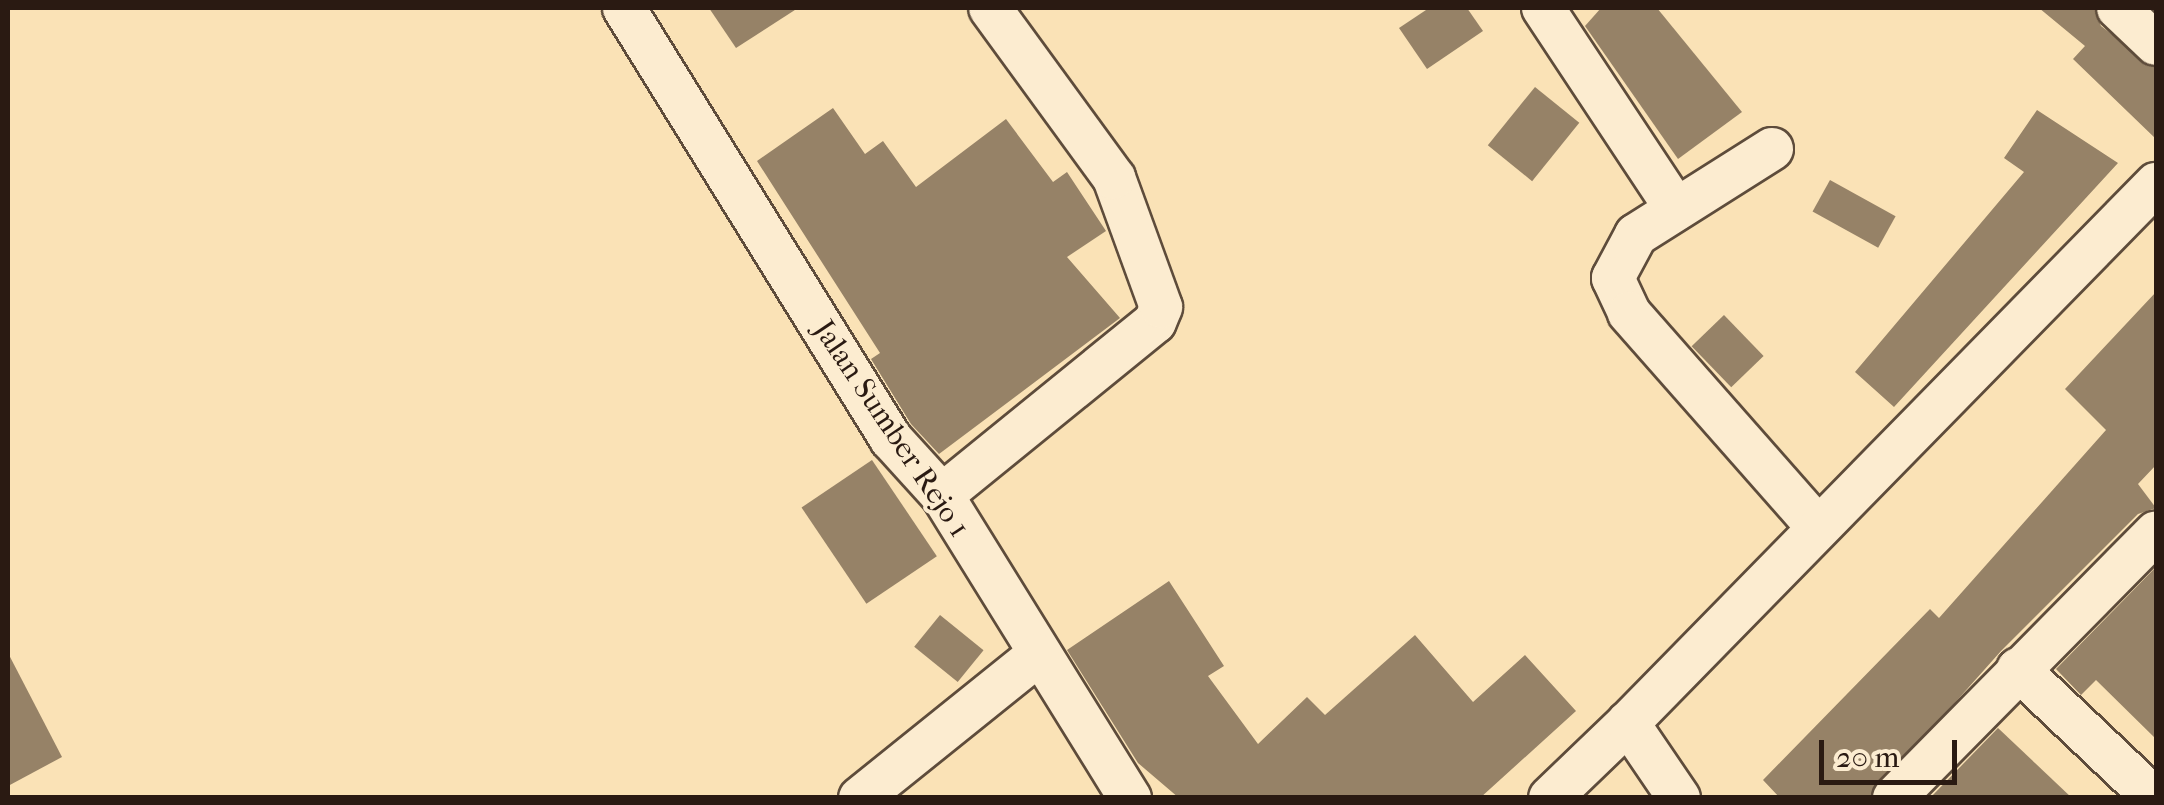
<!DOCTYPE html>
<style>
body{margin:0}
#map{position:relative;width:2164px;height:805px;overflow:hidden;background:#fae2b6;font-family:"IM FELL French Canon",serif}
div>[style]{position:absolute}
.building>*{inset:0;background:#968267;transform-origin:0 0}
.roads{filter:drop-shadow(2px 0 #5e4c3b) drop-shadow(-2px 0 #5e4c3b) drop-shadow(0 2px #5e4c3b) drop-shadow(0 -2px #5e4c3b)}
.street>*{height:42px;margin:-21px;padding:0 21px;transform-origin:21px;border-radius:21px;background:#fcecd0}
span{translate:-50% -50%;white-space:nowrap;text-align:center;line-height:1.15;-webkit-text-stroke:8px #fcecd0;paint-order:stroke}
.street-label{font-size:30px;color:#2a1a12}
.frame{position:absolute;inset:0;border:10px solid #2a1a12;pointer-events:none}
.scale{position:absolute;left:1819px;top:740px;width:138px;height:45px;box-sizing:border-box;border:5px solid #2a1a12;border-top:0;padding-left:12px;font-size:30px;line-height:35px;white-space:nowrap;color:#2a1a12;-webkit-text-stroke:8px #fcecd0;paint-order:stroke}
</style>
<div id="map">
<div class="building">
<div style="clip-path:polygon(709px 8px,798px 8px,736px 48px)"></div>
<div style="clip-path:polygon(1429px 8px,1467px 8px,1483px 31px,1427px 69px,1399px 28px)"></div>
<div style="clip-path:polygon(1601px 8px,1657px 8px,1742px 112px,1678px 159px,1585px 26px)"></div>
<div style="clip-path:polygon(2039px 8px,2094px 8px,2101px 26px,2156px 68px,2156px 139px,2073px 59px,2085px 46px)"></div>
<div style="left:1535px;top:87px;width:57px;height:75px;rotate:39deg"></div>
<div style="clip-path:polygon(833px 108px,865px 154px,883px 141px,916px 187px,1006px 119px,1053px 182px,1067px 172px,1106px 231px,1067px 257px,1120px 318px,939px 454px,911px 424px,871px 359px,880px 353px,757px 161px)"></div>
<div style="clip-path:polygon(2037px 110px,2118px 163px,1894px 407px,1855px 372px,2024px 172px,2004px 158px)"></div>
<div style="left:1830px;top:180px;width:75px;height:36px;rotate:29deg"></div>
<div style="clip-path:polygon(2156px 292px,2156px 465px,2138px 484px,2156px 508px,2138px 514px,2001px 651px,1870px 798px,1780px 798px,1763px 780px,1930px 609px,1939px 618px,2106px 430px,2065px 389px)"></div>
<div style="left:1724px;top:315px;width:57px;height:45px;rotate:46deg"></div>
<div style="left:872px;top:460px;width:116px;height:85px;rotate:56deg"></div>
<div style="clip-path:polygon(2156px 567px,2156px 739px,2096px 680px,2081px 695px,2056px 669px)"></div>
<div style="clip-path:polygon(1169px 581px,1224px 666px,1208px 676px,1258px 744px,1307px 697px,1325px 715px,1415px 635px,1473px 702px,1525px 655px,1576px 711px,1480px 798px,1179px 798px,1138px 763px,1067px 650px)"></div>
<div style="left:940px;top:615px;width:56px;height:41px;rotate:39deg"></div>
<div style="clip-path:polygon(8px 653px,62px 757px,8px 786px)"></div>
<div style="clip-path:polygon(1998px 728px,2072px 798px,1930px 798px)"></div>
</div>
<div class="roads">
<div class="street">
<div style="left:624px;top:8px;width:507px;rotate:58.22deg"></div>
<div style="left:891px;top:439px;width:76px;rotate:47.7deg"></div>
<div style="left:942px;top:495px;width:357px;rotate:58.2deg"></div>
<div style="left:1543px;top:8px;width:241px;rotate:56.5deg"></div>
<div style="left:2118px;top:8px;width:52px;rotate:43.5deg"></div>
<div style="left:1772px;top:149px;width:161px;rotate:147.7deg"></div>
<div style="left:1636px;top:235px;width:49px;rotate:118.1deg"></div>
<div style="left:1613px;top:278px;width:38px;rotate:65deg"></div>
<div style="left:1629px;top:313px;width:283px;rotate:48.6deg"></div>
<div style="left:942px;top:495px;width:274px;rotate:-39.1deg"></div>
<div style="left:1155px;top:322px;width:16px;rotate:-68deg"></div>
<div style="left:1161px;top:307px;width:137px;rotate:-110deg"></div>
<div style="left:1114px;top:178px;width:210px;rotate:-126.1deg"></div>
<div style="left:2018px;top:669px;width:187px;rotate:43.5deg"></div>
<div style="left:860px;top:798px;width:228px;rotate:-38.8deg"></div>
<div style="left:1550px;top:798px;width:108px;rotate:-43.9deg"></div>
<div style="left:1679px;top:798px;width:91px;rotate:-124.2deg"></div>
<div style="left:1628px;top:723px;width:755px;rotate:-45.59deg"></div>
<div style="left:1894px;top:798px;width:373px;rotate:-45.4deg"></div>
</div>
</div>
<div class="street-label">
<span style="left:891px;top:429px;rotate:56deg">Jalan Sumber Rejo 1</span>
</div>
<div class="frame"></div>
<div class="scale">20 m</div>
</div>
